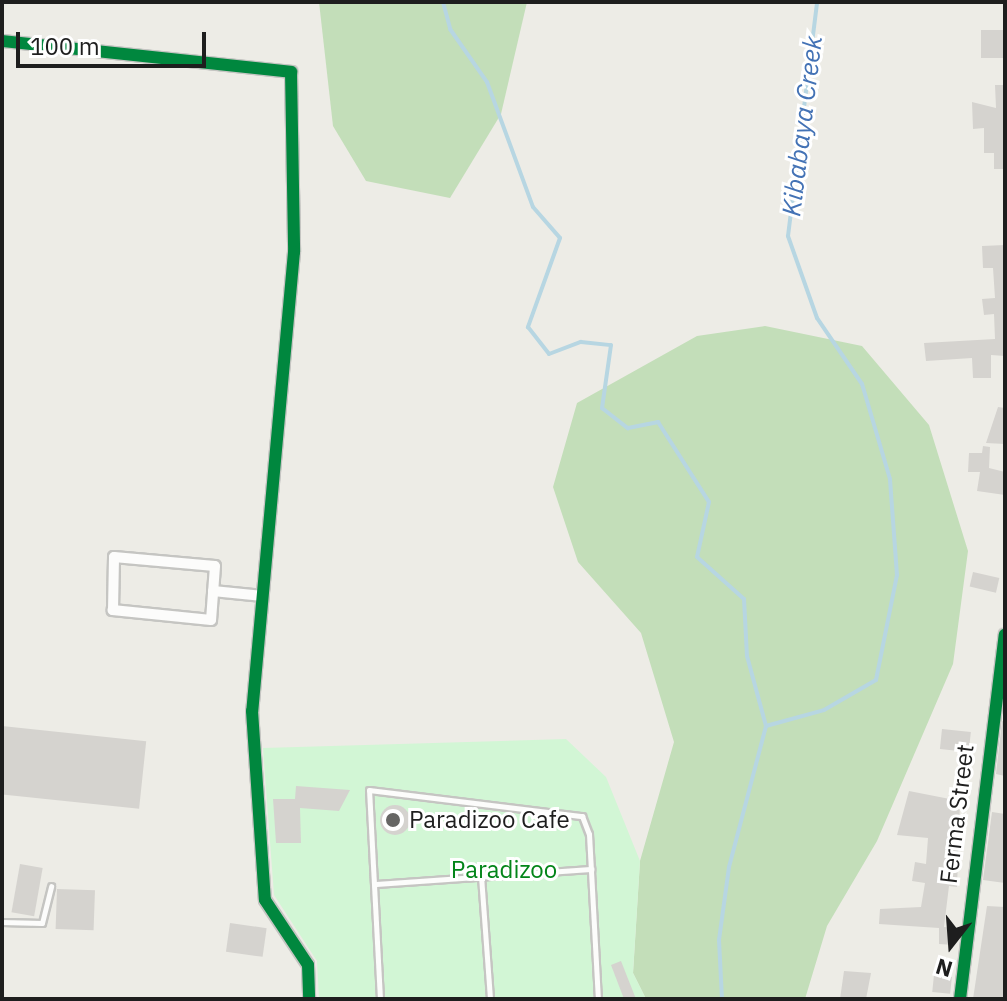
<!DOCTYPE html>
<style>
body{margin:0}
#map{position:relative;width:1007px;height:1001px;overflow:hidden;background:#edece6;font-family:"IBM Plex Sans",sans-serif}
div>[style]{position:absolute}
.forest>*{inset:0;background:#c3deb9}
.park>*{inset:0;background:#d2f6d5}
.stream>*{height:4px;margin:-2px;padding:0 2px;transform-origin:2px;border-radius:2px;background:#b7d6e2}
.building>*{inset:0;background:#d5d3cf;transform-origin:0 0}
.round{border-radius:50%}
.roads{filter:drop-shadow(2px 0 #c5c5c2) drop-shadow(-2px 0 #c5c5c2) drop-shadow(0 2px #c5c5c2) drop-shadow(0 -2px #c5c5c2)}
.service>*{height:5px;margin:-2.5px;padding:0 2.5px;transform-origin:2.5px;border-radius:2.5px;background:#fcfcfb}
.minor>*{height:10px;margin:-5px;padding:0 5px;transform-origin:5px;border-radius:5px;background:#fcfcfb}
.cycleway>*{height:12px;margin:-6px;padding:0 6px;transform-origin:6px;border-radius:6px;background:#00873e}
.dots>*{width:22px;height:22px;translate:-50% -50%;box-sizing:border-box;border:4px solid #fff;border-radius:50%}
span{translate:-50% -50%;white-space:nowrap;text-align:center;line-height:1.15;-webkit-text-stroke:6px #fff;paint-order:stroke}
.street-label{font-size:24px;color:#1e1e1e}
.poi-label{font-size:24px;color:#1e1e1e}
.left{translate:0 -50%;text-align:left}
.park-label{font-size:24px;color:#038519}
.water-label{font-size:26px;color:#4372b5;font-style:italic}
.frame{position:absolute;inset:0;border:4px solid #1e1e1e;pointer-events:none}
.north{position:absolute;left:911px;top:905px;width:80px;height:80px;-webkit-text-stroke:6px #fff;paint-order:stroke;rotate:197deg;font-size:22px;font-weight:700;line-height:32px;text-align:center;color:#1e1e1e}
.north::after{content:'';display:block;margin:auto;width:28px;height:36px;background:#1e1e1e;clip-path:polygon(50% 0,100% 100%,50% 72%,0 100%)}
.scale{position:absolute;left:16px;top:32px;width:190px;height:36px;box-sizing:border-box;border:4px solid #1e1e1e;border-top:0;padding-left:10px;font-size:24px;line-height:28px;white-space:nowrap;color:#1e1e1e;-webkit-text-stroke:6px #fff;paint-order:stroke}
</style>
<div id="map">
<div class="forest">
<div style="clip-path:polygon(319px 2px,527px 2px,501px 114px,450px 198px,366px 181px,333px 126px)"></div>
<div style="clip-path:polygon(765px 326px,862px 346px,929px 425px,968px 551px,953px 664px,877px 841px,827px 926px,805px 999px,646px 999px,633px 973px,640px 861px,674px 742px,641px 633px,578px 562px,553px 487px,577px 403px,697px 336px)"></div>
</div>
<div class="park">
<div style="clip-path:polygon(566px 739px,606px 777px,640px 861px,633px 973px,646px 999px,319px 999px,317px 961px,274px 895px,263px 748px)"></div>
</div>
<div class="stream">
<div style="left:443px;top:2px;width:28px;rotate:75deg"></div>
<div style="left:450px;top:29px;width:65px;rotate:55.1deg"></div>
<div style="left:487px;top:82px;width:133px;rotate:69.8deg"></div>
<div style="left:533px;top:207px;width:41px;rotate:48.9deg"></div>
<div style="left:560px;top:238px;width:95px;rotate:109.8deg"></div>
<div style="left:528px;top:327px;width:34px;rotate:52deg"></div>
<div style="left:549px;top:354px;width:34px;rotate:-21deg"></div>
<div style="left:581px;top:342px;width:30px;rotate:6deg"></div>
<div style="left:611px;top:345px;width:64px;rotate:98.1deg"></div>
<div style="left:602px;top:408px;width:33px;rotate:38deg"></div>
<div style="left:628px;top:428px;width:31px;rotate:-11deg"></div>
<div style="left:658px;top:422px;width:95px;rotate:57.5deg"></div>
<div style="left:709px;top:502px;width:56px;rotate:102.3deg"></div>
<div style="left:697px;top:557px;width:63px;rotate:41.8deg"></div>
<div style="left:744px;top:599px;width:57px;rotate:87deg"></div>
<div style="left:747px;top:656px;width:73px;rotate:74.8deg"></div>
<div style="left:766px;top:726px;width:146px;rotate:104.7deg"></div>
<div style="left:729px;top:867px;width:74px;rotate:97.8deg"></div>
<div style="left:719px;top:940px;width:59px;rotate:87.1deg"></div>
<div style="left:766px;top:726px;width:60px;rotate:-15.4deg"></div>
<div style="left:824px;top:710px;width:60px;rotate:-30deg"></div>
<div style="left:876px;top:680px;width:107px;rotate:-78.7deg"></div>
<div style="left:897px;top:575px;width:96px;rotate:-94.2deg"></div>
<div style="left:890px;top:479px;width:99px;rotate:-106.4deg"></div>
<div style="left:862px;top:384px;width:80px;rotate:-124.3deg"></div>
<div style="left:817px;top:318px;width:87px;rotate:-109.5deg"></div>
<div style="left:788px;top:236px;width:236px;rotate:-82.9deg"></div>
</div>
<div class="building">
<div style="left:981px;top:30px;width:24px;height:28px"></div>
<div style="clip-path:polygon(995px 85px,1005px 85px,1005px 169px,994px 169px,994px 153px,984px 153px,984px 128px,973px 129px,972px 102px,996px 108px)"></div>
<div style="clip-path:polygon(1005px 245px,1005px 356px,991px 355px,991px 378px,973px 378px,972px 358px,926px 361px,924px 343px,995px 339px,994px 314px,984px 315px,982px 299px,995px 298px,993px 268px,983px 268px,982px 246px)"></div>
<div style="clip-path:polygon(998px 407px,1005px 408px,1005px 444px,986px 443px)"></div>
<div style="clip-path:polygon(983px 446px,990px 447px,989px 468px,1005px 472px,1005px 495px,977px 491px,980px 472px,968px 472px,969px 453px,982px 453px)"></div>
<div style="left:973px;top:572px;width:27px;height:15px;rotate:13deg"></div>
<div style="clip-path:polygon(1002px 721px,1005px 722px,1005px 776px,996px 774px)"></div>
<div style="left:2px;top:726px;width:145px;height:68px;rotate:6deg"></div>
<div style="left:942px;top:729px;width:29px;height:20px;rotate:6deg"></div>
<div style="clip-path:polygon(296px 786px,350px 790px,339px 811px,300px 808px,301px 843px,276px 843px,273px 799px,295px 799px)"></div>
<div style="clip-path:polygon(909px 791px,960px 801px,957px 887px,949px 886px,944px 927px,955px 928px,954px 945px,939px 944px,939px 928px,879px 924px,880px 909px,921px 907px,925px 883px,912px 881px,915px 862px,926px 864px,928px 838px,897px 835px)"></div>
<div class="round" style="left:380px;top:805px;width:30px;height:30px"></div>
<div style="clip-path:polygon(992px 812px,1005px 814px,1005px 883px,983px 880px)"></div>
<div style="left:20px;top:864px;width:23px;height:49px;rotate:10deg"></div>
<div style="left:57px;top:889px;width:38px;height:40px;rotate:2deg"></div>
<div style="clip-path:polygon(987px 906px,1005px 907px,1005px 999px,973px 999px)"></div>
<div style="left:230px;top:923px;width:37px;height:29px;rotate:8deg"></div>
<div style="clip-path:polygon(621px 961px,636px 999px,624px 999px,611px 965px)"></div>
<div style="clip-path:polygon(844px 971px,871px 973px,866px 999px,840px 999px)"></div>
<div style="left:934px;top:975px;width:18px;height:17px;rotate:6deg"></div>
</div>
<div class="roads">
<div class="service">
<div style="left:481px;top:876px;width:123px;rotate:85.8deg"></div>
<div style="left:375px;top:884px;width:217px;rotate:-4deg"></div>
<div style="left:2px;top:922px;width:40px;rotate:1.4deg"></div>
<div style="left:42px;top:923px;width:38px;rotate:-76deg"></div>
<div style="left:380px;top:999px;width:209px;rotate:-93deg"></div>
<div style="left:369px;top:790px;width:215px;rotate:7deg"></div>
<div style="left:582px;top:816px;width:19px;rotate:69deg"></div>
<div style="left:589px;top:834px;width:165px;rotate:86.9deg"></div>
</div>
<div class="minor">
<div style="left:2px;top:41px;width:291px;rotate:6.1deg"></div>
<div style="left:291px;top:72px;width:180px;rotate:89deg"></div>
<div style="left:294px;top:252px;width:461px;rotate:95.2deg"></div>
<div style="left:252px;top:711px;width:189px;rotate:86.1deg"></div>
<div style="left:265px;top:900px;width:78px;rotate:56.5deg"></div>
<div style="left:308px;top:965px;width:34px;rotate:88deg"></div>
<div style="left:114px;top:557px;width:101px;rotate:5.1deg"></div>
<div style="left:215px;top:566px;width:54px;rotate:94.2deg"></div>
<div style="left:211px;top:620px;width:99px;rotate:-174.2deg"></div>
<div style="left:113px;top:610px;width:53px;rotate:-88.9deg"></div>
<div style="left:213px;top:591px;width:50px;rotate:5.7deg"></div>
<div style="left:960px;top:999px;width:367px;rotate:-83deg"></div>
</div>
</div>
<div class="cycleway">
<div style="left:2px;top:41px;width:291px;rotate:6.1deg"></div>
<div style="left:291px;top:72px;width:180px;rotate:89deg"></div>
<div style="left:294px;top:252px;width:461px;rotate:95.2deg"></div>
<div style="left:252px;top:711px;width:189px;rotate:86.1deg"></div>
<div style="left:265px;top:900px;width:78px;rotate:56.5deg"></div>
<div style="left:308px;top:965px;width:34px;rotate:88deg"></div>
<div style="left:960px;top:999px;width:367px;rotate:-83deg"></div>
</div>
<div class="dots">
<div style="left:393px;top:820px;background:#666664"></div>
</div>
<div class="street-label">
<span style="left:957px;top:814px;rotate:-83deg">Ferma Street</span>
</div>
<div class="poi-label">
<span class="left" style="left:409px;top:820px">Paradizoo Cafe</span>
</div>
<div class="park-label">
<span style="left:504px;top:870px">Paradizoo</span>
</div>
<div class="water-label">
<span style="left:802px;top:126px;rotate:-83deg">Kibabaya Creek</span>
</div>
<div class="frame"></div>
<div class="north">N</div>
<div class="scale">100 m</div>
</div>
